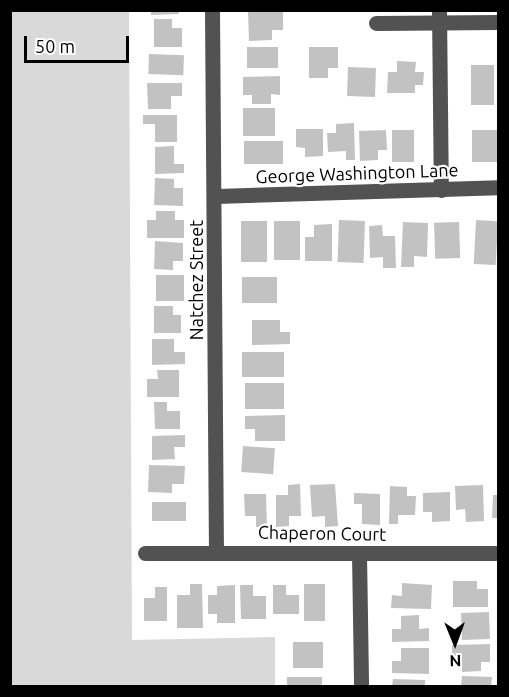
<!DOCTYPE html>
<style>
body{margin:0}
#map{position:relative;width:509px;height:697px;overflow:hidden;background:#fff;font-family:Ubuntu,sans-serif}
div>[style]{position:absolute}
.green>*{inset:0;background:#d9d9d9}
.building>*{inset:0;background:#c2c2c2;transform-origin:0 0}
.minor>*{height:15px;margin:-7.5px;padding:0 7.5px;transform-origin:7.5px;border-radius:7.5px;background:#525252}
span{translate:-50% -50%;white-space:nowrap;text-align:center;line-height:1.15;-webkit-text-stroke:4.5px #fff;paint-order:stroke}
.street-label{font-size:18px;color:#000}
.frame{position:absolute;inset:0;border:12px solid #000;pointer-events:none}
.north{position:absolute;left:425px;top:613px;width:60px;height:60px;-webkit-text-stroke:4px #fff;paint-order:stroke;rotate:179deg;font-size:16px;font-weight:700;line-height:24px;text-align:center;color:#000}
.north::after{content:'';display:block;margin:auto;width:21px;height:27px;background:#000;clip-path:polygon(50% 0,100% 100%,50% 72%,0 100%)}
.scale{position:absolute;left:24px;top:36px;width:105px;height:27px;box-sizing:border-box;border:3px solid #000;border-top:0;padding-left:8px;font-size:18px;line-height:21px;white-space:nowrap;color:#000;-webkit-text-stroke:4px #fff;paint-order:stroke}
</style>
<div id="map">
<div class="green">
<div style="clip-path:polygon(10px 11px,129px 11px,132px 640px,275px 637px,275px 686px,11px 686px)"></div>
</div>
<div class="building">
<div style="clip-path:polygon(151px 10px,179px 10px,179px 14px,151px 15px)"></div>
<div style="clip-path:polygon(283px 11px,283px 30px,272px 30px,272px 40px,249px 41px,248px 12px)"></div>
<div style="clip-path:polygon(154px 19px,172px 19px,172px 28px,182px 28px,182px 47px,154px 47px)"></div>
<div style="left:247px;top:47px;width:31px;height:21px"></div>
<div style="clip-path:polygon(309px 47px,338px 47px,338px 68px,328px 68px,328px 78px,309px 78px)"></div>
<div style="left:149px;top:54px;width:35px;height:20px;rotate:2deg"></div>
<div style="clip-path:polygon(397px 61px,416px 62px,415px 72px,424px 72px,423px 85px,415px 85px,415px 93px,387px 93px,388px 72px,397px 72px)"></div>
<div style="left:471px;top:65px;width:23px;height:40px"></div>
<div style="left:348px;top:67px;width:28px;height:29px;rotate:2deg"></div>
<div style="clip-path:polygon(280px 76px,280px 95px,271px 94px,271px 104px,252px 104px,252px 95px,243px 95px,243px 77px)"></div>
<div style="clip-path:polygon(147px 83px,182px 83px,182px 96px,171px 96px,171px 109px,148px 109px)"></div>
<div style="left:243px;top:108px;width:32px;height:28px"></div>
<div style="clip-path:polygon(143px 115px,177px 115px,177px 142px,155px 142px,155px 124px,143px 124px)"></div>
<div style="clip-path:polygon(354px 123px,355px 160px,346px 160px,346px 151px,328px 152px,327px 133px,336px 133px,336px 124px)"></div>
<div style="clip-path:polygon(296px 129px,323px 129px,323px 156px,305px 157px,305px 148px,296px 147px)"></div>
<div style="clip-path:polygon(386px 130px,387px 150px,378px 150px,378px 160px,360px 161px,359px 131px)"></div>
<div style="left:392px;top:130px;width:22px;height:32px"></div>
<div style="left:472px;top:130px;width:26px;height:32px"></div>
<div style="left:244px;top:141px;width:39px;height:23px"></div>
<div style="clip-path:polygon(174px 146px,174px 164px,184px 164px,184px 173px,155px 174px,155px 147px)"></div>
<div style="clip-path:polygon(155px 178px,174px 179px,174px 188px,183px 188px,183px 206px,154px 205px)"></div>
<div style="clip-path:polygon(156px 211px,175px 211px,175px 220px,184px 220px,184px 238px,147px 238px,147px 220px,156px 220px)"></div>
<div style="left:339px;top:220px;width:26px;height:42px;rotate:2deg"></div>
<div style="left:476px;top:220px;width:22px;height:44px;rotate:3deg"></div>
<div style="left:241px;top:221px;width:26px;height:41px"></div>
<div style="left:274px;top:221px;width:26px;height:39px"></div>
<div style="clip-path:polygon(403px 222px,428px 223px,427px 257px,414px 256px,414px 267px,401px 267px)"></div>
<div style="left:459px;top:222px;width:36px;height:25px;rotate:88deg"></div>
<div style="clip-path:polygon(332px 224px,332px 261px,305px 261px,305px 237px,314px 237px,314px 225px)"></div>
<div style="clip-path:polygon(382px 225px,383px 236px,395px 236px,396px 268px,383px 268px,383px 257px,370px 258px,369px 226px)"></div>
<div style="clip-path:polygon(155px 241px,183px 243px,183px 261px,173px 261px,173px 270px,154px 269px)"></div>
<div style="left:156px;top:275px;width:28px;height:26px"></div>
<div style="left:242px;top:277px;width:35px;height:26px"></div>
<div style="clip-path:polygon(154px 306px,173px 306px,173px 315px,181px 315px,181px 333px,154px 333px)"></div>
<div style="clip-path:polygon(252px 320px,280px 320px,280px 332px,290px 332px,290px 344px,252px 345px)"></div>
<div style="clip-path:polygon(152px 339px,174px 339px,174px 352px,185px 352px,185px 364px,152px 365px)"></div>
<div style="left:242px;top:352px;width:42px;height:25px"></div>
<div style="clip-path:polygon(157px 370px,179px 370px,179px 397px,147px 397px,147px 379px,158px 379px)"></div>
<div style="left:284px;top:383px;width:26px;height:39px;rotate:90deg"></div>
<div style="clip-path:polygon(154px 402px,167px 402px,167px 411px,180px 411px,180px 429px,155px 429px)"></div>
<div style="clip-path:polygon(285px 415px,285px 441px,255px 441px,255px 429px,245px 429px,245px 416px)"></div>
<div style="clip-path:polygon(185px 435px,185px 447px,174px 447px,175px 459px,152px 460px,152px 436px)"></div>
<div style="left:243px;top:446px;width:32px;height:26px;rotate:4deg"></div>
<div style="clip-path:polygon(149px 465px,185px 466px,184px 484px,172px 484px,172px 493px,148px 492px)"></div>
<div style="clip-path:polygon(300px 484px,301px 516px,289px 516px,289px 526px,276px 527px,276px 495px,288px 495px,288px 485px)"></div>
<div style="clip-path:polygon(335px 484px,338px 526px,325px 527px,325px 516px,312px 517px,310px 485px)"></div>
<div style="clip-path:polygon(483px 485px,484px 521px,466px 522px,465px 509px,456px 510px,455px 486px)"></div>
<div style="clip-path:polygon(390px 486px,407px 487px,407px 496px,416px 496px,415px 515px,398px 515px,398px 524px,389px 524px)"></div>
<div style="clip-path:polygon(450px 492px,450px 521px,432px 522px,432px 512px,423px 512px,423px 493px)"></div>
<div style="clip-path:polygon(354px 493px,380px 494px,380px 525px,362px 524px,362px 504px,354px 504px)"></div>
<div style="clip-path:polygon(244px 494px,266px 494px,267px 527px,256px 527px,256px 516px,245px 516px)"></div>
<div style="clip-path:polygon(493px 495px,498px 495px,498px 518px,492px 518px)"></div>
<div style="left:152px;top:502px;width:34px;height:19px"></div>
<div style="clip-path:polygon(453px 581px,477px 581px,477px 589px,488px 589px,488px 607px,453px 607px)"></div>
<div style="clip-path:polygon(402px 583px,432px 585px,431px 609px,391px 608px,392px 595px,402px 596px)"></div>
<div style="clip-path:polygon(190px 584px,202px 584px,203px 628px,177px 628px,177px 595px,190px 595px)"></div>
<div style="left:304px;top:584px;width:21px;height:37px"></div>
<div style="clip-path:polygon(235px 585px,235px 623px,217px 623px,217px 614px,208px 614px,208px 595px,217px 595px,217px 586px)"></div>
<div style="clip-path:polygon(240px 585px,253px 585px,253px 596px,266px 596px,266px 619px,241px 619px)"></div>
<div style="clip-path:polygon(273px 585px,286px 585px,286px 595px,299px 595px,299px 614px,273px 614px)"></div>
<div style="clip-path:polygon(155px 587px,167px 587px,167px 621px,144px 621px,144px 598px,155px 598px)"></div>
<div style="left:489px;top:612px;width:27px;height:28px;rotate:88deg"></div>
<div style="clip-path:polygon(419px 615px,419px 629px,429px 628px,429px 641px,392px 642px,392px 629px,401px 629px,401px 616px)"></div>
<div style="left:293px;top:642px;width:30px;height:26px"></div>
<div style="clip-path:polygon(490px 644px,490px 662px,481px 662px,481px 671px,462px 672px,462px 662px,452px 663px,452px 645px)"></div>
<div style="clip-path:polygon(401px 648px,429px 648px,429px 674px,392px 673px,392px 661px,401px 661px)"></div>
<div style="clip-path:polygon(462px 676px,492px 677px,491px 686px,461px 686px)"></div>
<div style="left:287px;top:677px;width:35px;height:9px"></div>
<div style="clip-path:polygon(393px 679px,425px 680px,425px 686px,392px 686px)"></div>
</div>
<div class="minor">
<div style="left:212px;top:10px;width:540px;rotate:89.58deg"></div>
<div style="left:439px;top:10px;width:180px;rotate:89.4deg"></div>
<div style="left:376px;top:23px;width:122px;rotate:-0.5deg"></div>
<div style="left:216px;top:196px;width:282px;rotate:-1.8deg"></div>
<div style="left:145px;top:553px;width:353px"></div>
<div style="left:359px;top:553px;width:133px;rotate:89.1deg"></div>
</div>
<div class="street-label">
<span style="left:357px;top:173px;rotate:-2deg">George Washington Lane</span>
<span style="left:196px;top:280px;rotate:-90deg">Natchez Street</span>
<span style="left:322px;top:533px;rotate:1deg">Chaperon Court</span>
</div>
<div class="frame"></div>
<div class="north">N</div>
<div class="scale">50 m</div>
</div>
